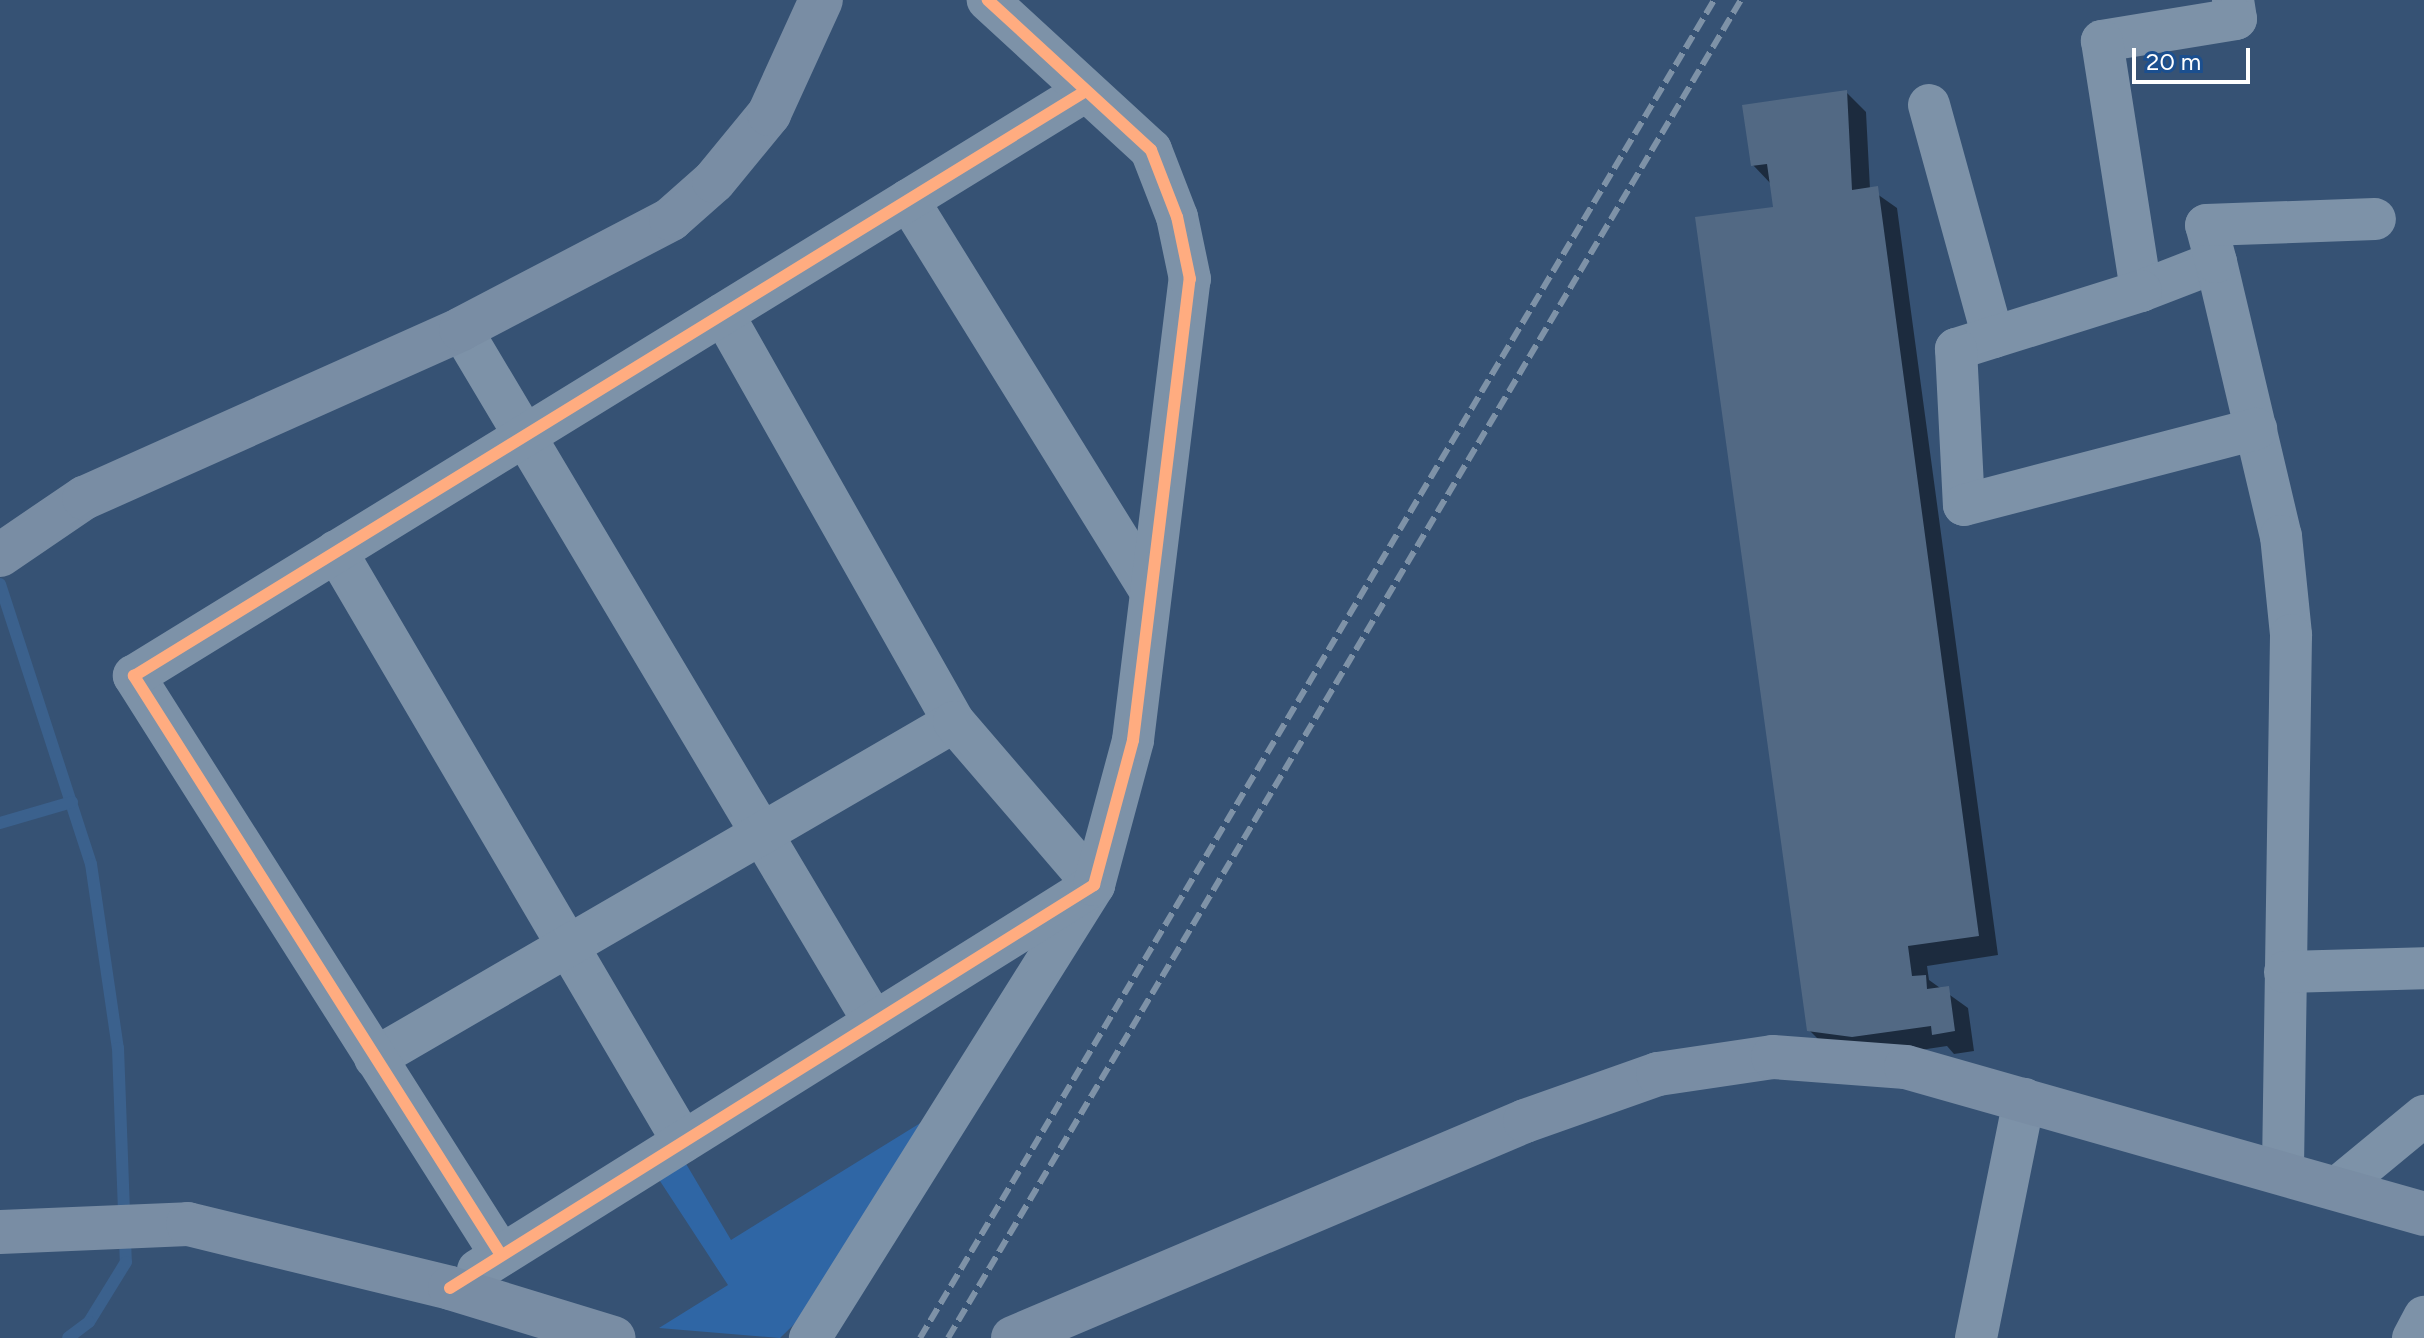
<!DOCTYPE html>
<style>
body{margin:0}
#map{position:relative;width:2424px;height:1338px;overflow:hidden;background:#365274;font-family:Figtree,sans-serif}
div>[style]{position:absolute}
.green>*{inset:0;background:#2f66a5}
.shadow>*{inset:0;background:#0007}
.stream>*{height:12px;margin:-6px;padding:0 6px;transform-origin:6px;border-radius:6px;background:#3b618d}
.building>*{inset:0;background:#526984}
.street>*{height:42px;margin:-21px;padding:0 21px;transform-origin:21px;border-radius:21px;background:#7d92a8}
.secondary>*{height:44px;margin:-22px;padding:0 22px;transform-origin:22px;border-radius:22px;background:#798da4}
.rail>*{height:6px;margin-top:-3px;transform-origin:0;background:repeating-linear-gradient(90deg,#7e92a7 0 14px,transparent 0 20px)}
.cycleway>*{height:12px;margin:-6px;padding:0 6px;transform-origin:6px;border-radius:6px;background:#ffac80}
span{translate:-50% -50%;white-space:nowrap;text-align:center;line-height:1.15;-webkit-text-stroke:6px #1b4f8f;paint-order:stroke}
.scale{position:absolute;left:2132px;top:48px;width:118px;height:36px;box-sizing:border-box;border:4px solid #fff;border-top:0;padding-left:10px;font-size:24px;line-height:28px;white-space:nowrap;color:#fff;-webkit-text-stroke:6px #1b4f8f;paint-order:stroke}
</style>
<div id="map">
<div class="green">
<div style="clip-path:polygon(935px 1114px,825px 1294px,780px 1338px,659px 1328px,728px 1285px,658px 1178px,685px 1162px,731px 1240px)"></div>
</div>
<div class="shadow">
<div style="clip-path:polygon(1846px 92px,1866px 112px,1870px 189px,1897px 208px,1998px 955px,1927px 966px,1929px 980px,1968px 1008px,1974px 1051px,1954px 1054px,1947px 1046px,1873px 1057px,1829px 1050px,1809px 1030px,1775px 209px,1772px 185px,1753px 165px)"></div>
</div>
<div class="stream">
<div style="left:0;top:584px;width:294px;rotate:72deg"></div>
<div style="left:91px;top:864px;width:186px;rotate:81.7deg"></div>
<div style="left:118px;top:1048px;width:214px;rotate:87.9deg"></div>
<div style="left:126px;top:1262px;width:70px;rotate:121.7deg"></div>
<div style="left:89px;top:1322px;width:26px;rotate:143deg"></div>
<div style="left:0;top:823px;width:75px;rotate:-16.3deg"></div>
</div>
<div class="building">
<div style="clip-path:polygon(1847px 90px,1852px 190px,1878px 186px,1979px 936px,1908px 946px,1912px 976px,1926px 975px,1927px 989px,1949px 986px,1955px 1031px,1932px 1035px,1931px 1026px,1852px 1037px,1807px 1031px,1695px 217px,1773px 207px,1767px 164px,1751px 166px,1742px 105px)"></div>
</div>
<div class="street">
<div style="left:2233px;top:0;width:19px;rotate:81deg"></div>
<div style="left:2236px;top:19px;width:136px;rotate:170.7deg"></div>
<div style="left:2102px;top:41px;width:253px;rotate:81.1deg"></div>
<div style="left:2141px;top:291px;width:80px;rotate:-21.1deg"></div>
<div style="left:2216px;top:262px;width:282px;rotate:76.7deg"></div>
<div style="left:2281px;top:536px;width:100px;rotate:84.2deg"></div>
<div style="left:2291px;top:635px;width:535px;rotate:90.86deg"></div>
<div style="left:1929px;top:105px;width:241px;rotate:74.6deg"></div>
<div style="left:908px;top:200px;width:457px;rotate:58.2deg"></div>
<div style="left:2216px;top:262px;width:38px;rotate:-105deg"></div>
<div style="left:2206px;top:225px;width:169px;rotate:-2deg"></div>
<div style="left:2141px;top:291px;width:194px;rotate:162.6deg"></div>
<div style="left:1956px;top:349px;width:156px;rotate:87.1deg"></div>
<div style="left:1964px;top:505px;width:302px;rotate:-14.6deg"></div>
<div style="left:723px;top:314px;width:469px;rotate:60.5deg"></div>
<div style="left:461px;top:329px;width:807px;rotate:59.21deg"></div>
<div style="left:336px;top:551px;width:685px;rotate:59.58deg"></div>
<div style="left:2285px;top:972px;width:139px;rotate:-1.6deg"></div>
<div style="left:375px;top:1058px;width:669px;rotate:-30.13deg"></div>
<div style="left:954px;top:722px;width:215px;rotate:49.3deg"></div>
<div style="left:1094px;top:885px;width:535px;rotate:122.08deg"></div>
<div style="left:2338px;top:1187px;width:112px;rotate:-39.5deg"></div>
<div style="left:501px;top:1255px;width:686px;rotate:-122.37deg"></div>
<div style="left:134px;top:676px;width:1115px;rotate:-31.58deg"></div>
<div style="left:478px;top:1270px;width:726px;rotate:-32.01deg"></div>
<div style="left:1094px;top:885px;width:150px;rotate:-74.9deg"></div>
<div style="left:1133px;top:740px;width:465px;rotate:-83deg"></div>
<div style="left:1190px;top:279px;width:63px;rotate:-101.8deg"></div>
<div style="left:1177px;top:217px;width:72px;rotate:-111.2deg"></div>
<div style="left:1151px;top:150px;width:222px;rotate:-137.4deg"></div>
<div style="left:1976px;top:1338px;width:244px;rotate:-78.6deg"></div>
<div style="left:2413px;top:1338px;width:24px;rotate:-62deg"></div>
</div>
<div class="secondary">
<div style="left:0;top:555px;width:102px;rotate:-34.2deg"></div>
<div style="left:84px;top:498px;width:413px;rotate:-24.1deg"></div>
<div style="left:461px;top:329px;width:237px;rotate:-27.6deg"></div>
<div style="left:671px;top:219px;width:57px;rotate:-41.5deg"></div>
<div style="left:714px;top:181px;width:87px;rotate:-50.6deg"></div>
<div style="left:769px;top:114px;width:125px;rotate:-65.5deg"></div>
<div style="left:0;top:1232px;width:188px;rotate:-2.4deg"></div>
<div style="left:188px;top:1224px;width:270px;rotate:13.7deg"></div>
<div style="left:450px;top:1288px;width:171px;rotate:17deg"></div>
<div style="left:1013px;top:1338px;width:556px;rotate:-22.97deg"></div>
<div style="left:1525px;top:1121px;width:141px;rotate:-19.5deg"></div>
<div style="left:1658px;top:1074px;width:116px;rotate:-8.4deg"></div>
<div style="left:1773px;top:1057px;width:133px;rotate:4.3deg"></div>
<div style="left:1906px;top:1067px;width:538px;rotate:15.84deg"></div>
</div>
<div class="rail">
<div style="left:920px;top:1338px;width:1556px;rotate:-59.31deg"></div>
<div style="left:948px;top:1338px;width:1555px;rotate:-59.35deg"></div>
</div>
<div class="cycleway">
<div style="left:501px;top:1255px;width:686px;rotate:-122.37deg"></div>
<div style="left:134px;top:676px;width:1115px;rotate:-31.58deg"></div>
<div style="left:450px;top:1288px;width:760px;rotate:-32.04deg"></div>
<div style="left:1094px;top:885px;width:150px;rotate:-74.9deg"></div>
<div style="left:1133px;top:740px;width:465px;rotate:-83deg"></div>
<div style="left:1190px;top:279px;width:63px;rotate:-101.8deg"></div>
<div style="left:1177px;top:217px;width:72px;rotate:-111.2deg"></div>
<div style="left:1151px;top:150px;width:222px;rotate:-137.4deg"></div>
</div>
<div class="scale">20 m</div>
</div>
